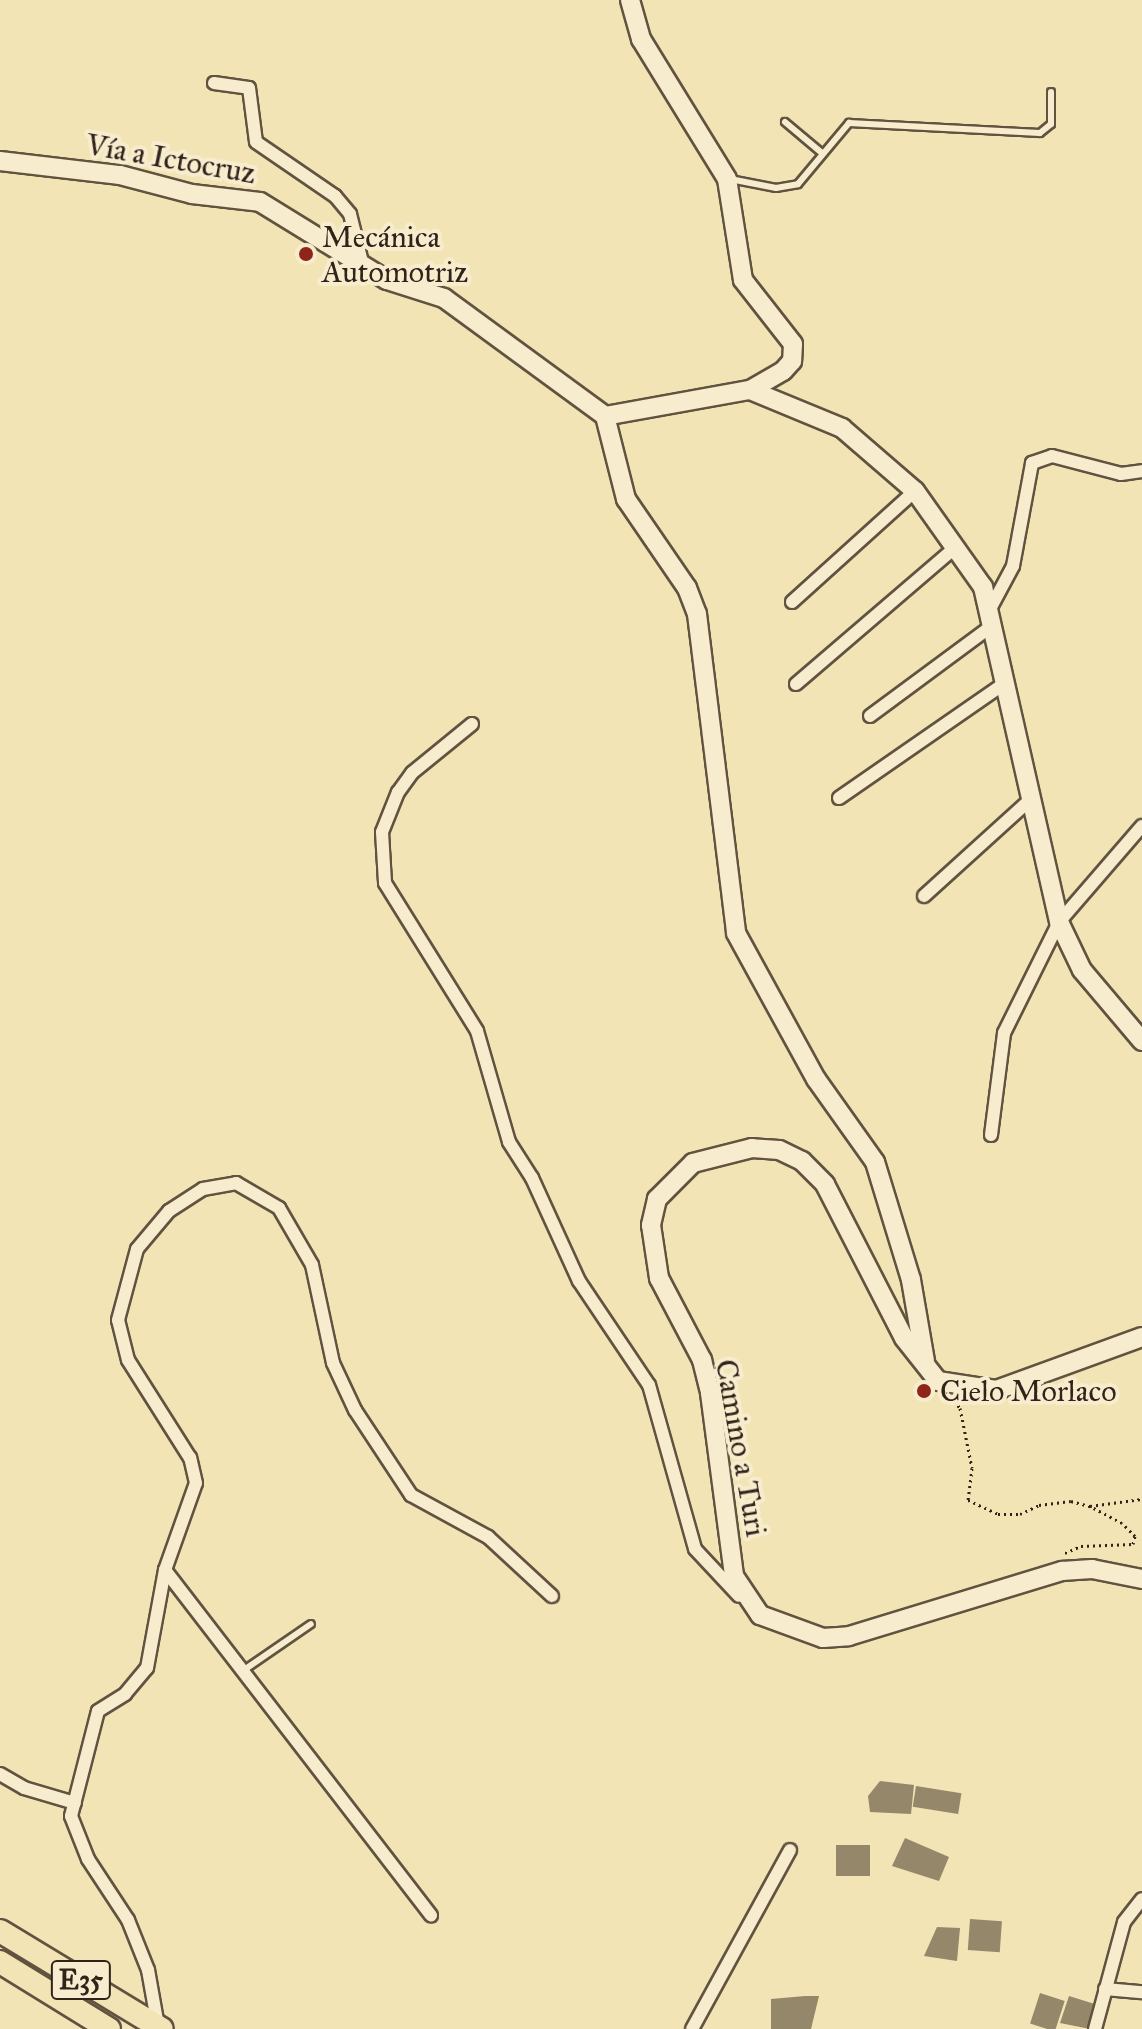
<!DOCTYPE html>
<meta charset="utf-8">
<style>
body{margin:0}
#map{position:relative;width:1142px;height:2029px;overflow:hidden;background:#f2e4b4;font-family:"IM FELL Great Primer",serif}
div>[style]{position:absolute}
.building>*{inset:0;background:#95876a;transform-origin:0 0}
.path>*{height:3px;margin-top:-1.5px;transform-origin:0;background:repeating-linear-gradient(90deg,#31231a 0 2px,transparent 0 6px)}
.roads{filter:drop-shadow(2px 0 #615340) drop-shadow(-2px 0 #615340) drop-shadow(0 2px #615340) drop-shadow(0 -2px #615340)}
.lane>*{height:6px;margin:-3px;padding:0 3px;transform-origin:3px;border-radius:3px;background:#f7edce}
.street>*{height:12px;margin:-6px;padding:0 6px;transform-origin:6px;border-radius:6px;background:#f7edce}
.secondary>*{height:18px;margin:-9px;padding:0 9px;transform-origin:9px;border-radius:9px;background:#f7edce}
.highway>*{height:22px;margin:-11px;padding:0 11px;transform-origin:11px;border-radius:11px;background:#f2e4b4}
.dots>*{width:22px;height:22px;translate:-50% -50%;box-sizing:border-box;border:4px solid #f7edce;border-radius:50%}
span{translate:-50% -50%;white-space:nowrap;text-align:center;line-height:1.15;-webkit-text-stroke:8px #f7edce;paint-order:stroke}
.shield-label span{padding:2px 6px;background:#f7edce;border:2px solid;border-radius:6px;-webkit-text-stroke-width:0}
.shield-label{font-size:28px;color:#31231a;font-weight:700}
.street-label{font-size:30px;color:#31231a}
.poi-label{font-size:30px;color:#31231a}
.left{translate:0 -50%;text-align:left}
</style>
<div id="map">
<div class="building">
<div style="clip-path:polygon(880px 1781px,914px 1785px,911px 1814px,870px 1812px,868px 1796px)"></div>
<div style="left:916px;top:1786px;width:46px;height:21px;rotate:9deg"></div>
<div style="clip-path:polygon(905px 1838px,949px 1857px,939px 1881px,892px 1866px)"></div>
<div style="left:836px;top:1845px;width:34px;height:31px"></div>
<div style="left:970px;top:1919px;width:32px;height:31px;rotate:4deg"></div>
<div style="clip-path:polygon(937px 1927px,960px 1928px,957px 1961px,924px 1956px)"></div>
<div style="left:1040px;top:1993px;width:26px;height:32px;rotate:18deg"></div>
<div style="clip-path:polygon(805px 1996px,819px 1996px,811px 2029px,771px 2029px,771px 1999px)"></div>
<div style="clip-path:polygon(1069px 1996px,1098px 2005px,1090px 2029px,1060px 2023px)"></div>
</div>
<div class="path">
<div style="left:954px;top:1401px;width:9px;rotate:49deg"></div>
<div style="left:960px;top:1408px;width:61px;rotate:78.7deg"></div>
<div style="left:972px;top:1468px;width:32px;rotate:97deg"></div>
<div style="left:968px;top:1500px;width:33px;rotate:25deg"></div>
<div style="left:998px;top:1514px;width:22px"></div>
<div style="left:1020px;top:1514px;width:21px;rotate:-25deg"></div>
<div style="left:1039px;top:1505px;width:32px;rotate:-7deg"></div>
<div style="left:1071px;top:1501px;width:20px;rotate:15deg"></div>
<div style="left:1065px;top:1553px;width:17px;rotate:-24deg"></div>
<div style="left:1081px;top:1546px;width:52px;rotate:-2.2deg"></div>
<div style="left:1133px;top:1544px;width:8px;rotate:-76deg"></div>
<div style="left:1135px;top:1536px;width:18px;rotate:-135deg"></div>
<div style="left:1122px;top:1523px;width:36px;rotate:-152deg"></div>
<div style="left:1090px;top:1506px;width:52px;rotate:-7.7deg"></div>
</div>
<div class="roads">
<div class="lane">
<div style="left:785px;top:122px;width:48px;rotate:40deg"></div>
<div style="left:730px;top:179px;width:47px;rotate:11.1deg"></div>
<div style="left:776px;top:188px;width:22px;rotate:-10deg"></div>
<div style="left:798px;top:184px;width:80px;rotate:-50.1deg"></div>
<div style="left:849px;top:123px;width:191px;rotate:3deg"></div>
<div style="left:1040px;top:133px;width:14px;rotate:-39deg"></div>
<div style="left:1051px;top:124px;width:32px;rotate:-90deg"></div>
<div style="left:244px;top:1670px;width:81px;rotate:-34.5deg"></div>
</div>
<div class="street">
<div style="left:214px;top:83px;width:35px;rotate:8deg"></div>
<div style="left:249px;top:88px;width:54px;rotate:82.6deg"></div>
<div style="left:256px;top:142px;width:96px;rotate:34.4deg"></div>
<div style="left:335px;top:196px;width:23px;rotate:50deg"></div>
<div style="left:350px;top:214px;width:54px;rotate:76deg"></div>
<div style="left:792px;top:602px;width:166px;rotate:-42.1deg"></div>
<div style="left:989px;top:611px;width:51px;rotate:-61.9deg"></div>
<div style="left:1013px;top:566px;width:105px;rotate:-79.5deg"></div>
<div style="left:1032px;top:463px;width:21px;rotate:-19deg"></div>
<div style="left:1052px;top:456px;width:71px;rotate:14.6deg"></div>
<div style="left:1121px;top:474px;width:21px;rotate:-8deg"></div>
<div style="left:796px;top:684px;width:212px;rotate:-40.6deg"></div>
<div style="left:870px;top:716px;width:153px;rotate:-36.5deg"></div>
<div style="left:472px;top:724px;width:77px;rotate:140.8deg"></div>
<div style="left:412px;top:773px;width:24px;rotate:126deg"></div>
<div style="left:398px;top:792px;width:43px;rotate:111.8deg"></div>
<div style="left:382px;top:832px;width:51px;rotate:86.6deg"></div>
<div style="left:385px;top:883px;width:174px;rotate:58.1deg"></div>
<div style="left:477px;top:1031px;width:116px;rotate:73.9deg"></div>
<div style="left:509px;top:1142px;width:43px;rotate:57.4deg"></div>
<div style="left:532px;top:1178px;width:113px;rotate:65.5deg"></div>
<div style="left:579px;top:1281px;width:125px;rotate:56.1deg"></div>
<div style="left:649px;top:1385px;width:170px;rotate:74.3deg"></div>
<div style="left:695px;top:1549px;width:64px;rotate:46.9deg"></div>
<div style="left:839px;top:798px;width:202px;rotate:-34.7deg"></div>
<div style="left:924px;top:896px;width:144px;rotate:-42.2deg"></div>
<div style="left:991px;top:1135px;width:103px;rotate:-82.7deg"></div>
<div style="left:1004px;top:1033px;width:124px;rotate:-63.6deg"></div>
<div style="left:1059px;top:922px;width:127px;rotate:-49.2deg"></div>
<div style="left:165px;top:1570px;width:436px;rotate:52.4deg"></div>
<div style="left:0;top:1774px;width:28px;rotate:30deg"></div>
<div style="left:24px;top:1788px;width:53px;rotate:16.4deg"></div>
<div style="left:1105px;top:1989px;width:37px;rotate:5deg"></div>
<div style="left:158px;top:2026px;width:57px;rotate:-100.1deg"></div>
<div style="left:148px;top:1970px;width:54px;rotate:-111.8deg"></div>
<div style="left:128px;top:1920px;width:73px;rotate:-123.3deg"></div>
<div style="left:88px;top:1859px;width:46px;rotate:-111.6deg"></div>
<div style="left:71px;top:1816px;width:108px;rotate:-75.6deg"></div>
<div style="left:98px;top:1711px;width:32px;rotate:-32deg"></div>
<div style="left:125px;top:1694px;width:34px;rotate:-50deg"></div>
<div style="left:147px;top:1668px;width:100px;rotate:-79.6deg"></div>
<div style="left:165px;top:1570px;width:92px;rotate:-70.4deg"></div>
<div style="left:196px;top:1483px;width:26px;rotate:-103deg"></div>
<div style="left:190px;top:1458px;width:116px;rotate:-122.3deg"></div>
<div style="left:128px;top:1360px;width:41px;rotate:-104deg"></div>
<div style="left:118px;top:1320px;width:73px;rotate:-75deg"></div>
<div style="left:137px;top:1249px;width:50px;rotate:-49.9deg"></div>
<div style="left:169px;top:1211px;width:40px;rotate:-32.9deg"></div>
<div style="left:203px;top:1189px;width:34px;rotate:-10deg"></div>
<div style="left:236px;top:1183px;width:50px;rotate:30.2deg"></div>
<div style="left:279px;top:1208px;width:66px;rotate:59.9deg"></div>
<div style="left:312px;top:1265px;width:100px;rotate:77.9deg"></div>
<div style="left:333px;top:1363px;width:52px;rotate:64.9deg"></div>
<div style="left:355px;top:1410px;width:102px;rotate:56.6deg"></div>
<div style="left:411px;top:1495px;width:88px;rotate:28.6deg"></div>
<div style="left:488px;top:1537px;width:87px;rotate:42.7deg"></div>
<div style="left:692px;top:2029px;width:204px;rotate:-61.3deg"></div>
<div style="left:1095px;top:2029px;width:111px;rotate:-74.8deg"></div>
<div style="left:1124px;top:1922px;width:29px;rotate:-52deg"></div>
</div>
<div class="secondary">
<div style="left:630px;top:0;width:41px;rotate:74.2deg"></div>
<div style="left:641px;top:39px;width:164px;rotate:58.4deg"></div>
<div style="left:727px;top:179px;width:102px;rotate:81deg"></div>
<div style="left:743px;top:280px;width:81px;rotate:52deg"></div>
<div style="left:793px;top:344px;width:17px;rotate:93deg"></div>
<div style="left:792px;top:361px;width:13px;rotate:132deg"></div>
<div style="left:783px;top:371px;width:38px;rotate:150deg"></div>
<div style="left:0;top:161px;width:121px;rotate:6.7deg"></div>
<div style="left:120px;top:175px;width:74px;rotate:14.8deg"></div>
<div style="left:192px;top:194px;width:68px;rotate:6.7deg"></div>
<div style="left:260px;top:202px;width:149px;rotate:31.6deg"></div>
<div style="left:387px;top:280px;width:60px;rotate:17.5deg"></div>
<div style="left:444px;top:298px;width:200px;rotate:36.2deg"></div>
<div style="left:605px;top:416px;width:86px;rotate:75.8deg"></div>
<div style="left:626px;top:499px;width:108px;rotate:55.6deg"></div>
<div style="left:687px;top:588px;width:28px;rotate:69deg"></div>
<div style="left:697px;top:614px;width:321px;rotate:83deg"></div>
<div style="left:736px;top:933px;width:166px;rotate:61.3deg"></div>
<div style="left:816px;top:1079px;width:102px;rotate:54.6deg"></div>
<div style="left:875px;top:1162px;width:123px;rotate:73deg"></div>
<div style="left:911px;top:1280px;width:82px;rotate:80.2deg"></div>
<div style="left:605px;top:416px;width:147px;rotate:-10.2deg"></div>
<div style="left:750px;top:390px;width:100px;rotate:22.4deg"></div>
<div style="left:842px;top:428px;width:96px;rotate:40.8deg"></div>
<div style="left:915px;top:491px;width:118px;rotate:54.7deg"></div>
<div style="left:983px;top:587px;width:344px;rotate:77.2deg"></div>
<div style="left:1059px;top:922px;width:53px;rotate:64.4deg"></div>
<div style="left:1082px;top:970px;width:93px;rotate:49.8deg"></div>
<div style="left:1142px;top:1337px;width:155px;rotate:160deg"></div>
<div style="left:996px;top:1390px;width:59px;rotate:-171.2deg"></div>
<div style="left:938px;top:1381px;width:55px;rotate:-128.3deg"></div>
<div style="left:904px;top:1338px;width:173px;rotate:-117.2deg"></div>
<div style="left:825px;top:1184px;width:33px;rotate:-135deg"></div>
<div style="left:802px;top:1161px;width:25px;rotate:-154deg"></div>
<div style="left:779px;top:1150px;width:27px;rotate:-176deg"></div>
<div style="left:752px;top:1148px;width:61px;rotate:165.7deg"></div>
<div style="left:693px;top:1163px;width:51px;rotate:135deg"></div>
<div style="left:657px;top:1199px;width:27px;rotate:103deg"></div>
<div style="left:651px;top:1225px;width:54px;rotate:81.4deg"></div>
<div style="left:659px;top:1278px;width:93px;rotate:62.3deg"></div>
<div style="left:702px;top:1360px;width:34px;rotate:76deg"></div>
<div style="left:710px;top:1393px;width:185px;rotate:82.5deg"></div>
<div style="left:734px;top:1576px;width:47px;rotate:56.3deg"></div>
<div style="left:760px;top:1615px;width:67px;rotate:20.1deg"></div>
<div style="left:823px;top:1638px;width:26px;rotate:-4deg"></div>
<div style="left:849px;top:1636px;width:223px;rotate:-17deg"></div>
<div style="left:1062px;top:1571px;width:30px;rotate:-4deg"></div>
<div style="left:1092px;top:1569px;width:51px;rotate:11.3deg"></div>
</div>
<div class="highway">
<div style="left:0;top:1931px;width:189px;rotate:31.2deg"></div>
<div style="left:0;top:1962px;width:128px;rotate:31.6deg"></div>
</div>
</div>
<div class="dots">
<div style="left:306px;top:254px;background:#8f2418"></div>
<div style="left:924px;top:1391px;background:#8f2418"></div>
</div>
<div class="shield-label">
<span style="left:81px;top:1980px">E35</span>
</div>
<div class="street-label">
<span style="left:171px;top:159px;rotate:10deg">Vía a Ictocruz</span>
<span style="left:741px;top:1448px;rotate:80deg">Camino a Turi</span>
</div>
<div class="poi-label">
<span class="left" style="left:322px;top:254px">Mecánica<br>Automotriz</span>
<span class="left" style="left:940px;top:1391px">Cielo Morlaco</span>
</div>
</div>
